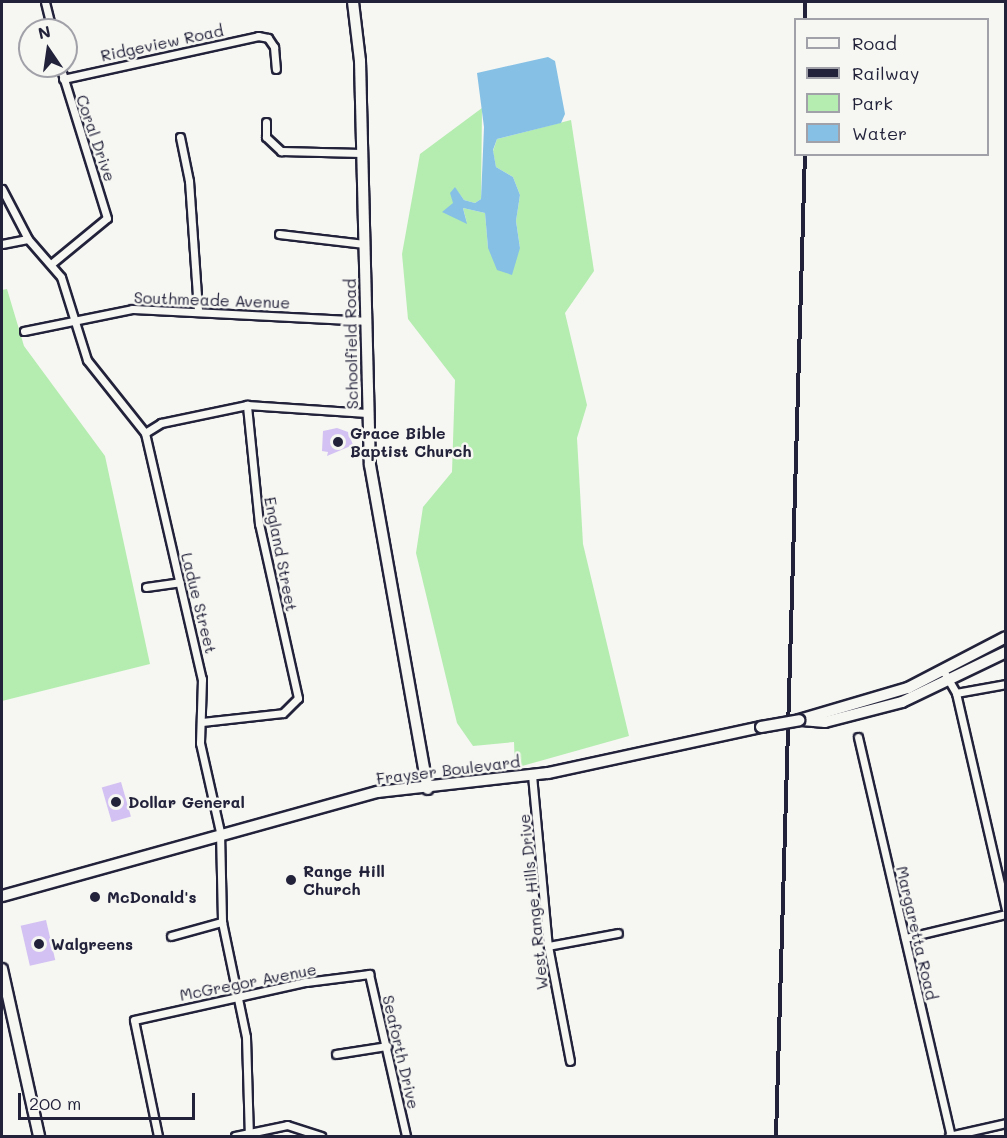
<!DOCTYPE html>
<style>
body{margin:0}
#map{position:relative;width:1007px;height:1138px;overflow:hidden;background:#f6f6f2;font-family:Mali,sans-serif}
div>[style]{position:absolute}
.green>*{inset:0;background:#b5edb0}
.water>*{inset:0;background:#86c1e5}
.building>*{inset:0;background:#d2c1f2;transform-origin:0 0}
.roads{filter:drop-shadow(2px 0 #22223b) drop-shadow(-2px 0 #22223b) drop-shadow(0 2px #22223b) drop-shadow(0 -2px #22223b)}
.street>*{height:7px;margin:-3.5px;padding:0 3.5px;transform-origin:3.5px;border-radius:3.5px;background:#f6f6f2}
.secondary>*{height:10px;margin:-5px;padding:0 5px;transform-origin:5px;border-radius:5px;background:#f6f6f2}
.rail>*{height:4px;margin-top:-2px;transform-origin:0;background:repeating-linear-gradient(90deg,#f6f6f2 0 4.5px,#22223b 0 9px);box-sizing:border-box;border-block:2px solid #22223b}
.bridges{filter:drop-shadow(2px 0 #22223b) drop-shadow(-2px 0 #22223b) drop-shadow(0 2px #22223b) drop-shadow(0 -2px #22223b)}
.secondary-bridge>*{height:10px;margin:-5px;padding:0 5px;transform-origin:5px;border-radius:5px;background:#f6f6f2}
.dots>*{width:16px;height:16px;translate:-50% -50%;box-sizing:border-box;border:3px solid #f6f6f2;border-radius:50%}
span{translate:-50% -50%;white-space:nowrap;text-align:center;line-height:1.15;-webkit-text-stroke:5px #f6f6f2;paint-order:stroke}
.street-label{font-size:16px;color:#22223b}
.poi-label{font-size:16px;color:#22223b;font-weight:700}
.left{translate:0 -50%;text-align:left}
.frame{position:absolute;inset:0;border:3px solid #22223b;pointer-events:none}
.legend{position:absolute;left:794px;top:18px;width:195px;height:138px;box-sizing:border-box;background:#f6f6f2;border:2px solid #a1a1a9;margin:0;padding:8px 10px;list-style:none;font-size:18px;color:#22223b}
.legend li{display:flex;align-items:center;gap:12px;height:30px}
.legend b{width:30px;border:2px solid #a1a1a9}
.north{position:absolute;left:18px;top:18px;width:60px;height:60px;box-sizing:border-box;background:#f6f6f2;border:2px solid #a1a1a9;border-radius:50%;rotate:347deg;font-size:16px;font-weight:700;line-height:24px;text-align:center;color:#22223b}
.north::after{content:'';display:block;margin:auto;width:21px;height:27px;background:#22223b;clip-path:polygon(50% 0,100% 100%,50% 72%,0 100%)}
.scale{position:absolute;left:18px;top:1093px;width:177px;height:27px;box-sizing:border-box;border:3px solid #22223b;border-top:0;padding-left:8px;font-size:18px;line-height:21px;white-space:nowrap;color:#22223b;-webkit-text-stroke:4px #f6f6f2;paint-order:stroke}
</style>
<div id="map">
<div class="green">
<div style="clip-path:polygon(482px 108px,481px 199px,475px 203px,464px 200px,455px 188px,467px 223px,463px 208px,485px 213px,488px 248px,520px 248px,516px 221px,520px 195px,513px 177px,496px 167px,493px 151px,497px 139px,571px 120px,594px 271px,565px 313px,587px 405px,577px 438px,583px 544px,629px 736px,515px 768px,514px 742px,473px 746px,457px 723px,416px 553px,423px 507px,452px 472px,455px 380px,408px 319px,402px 254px,420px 154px)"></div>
<div style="clip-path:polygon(7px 289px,24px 346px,105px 456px,150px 664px,2px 701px,2px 290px)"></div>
</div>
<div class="water">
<div style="clip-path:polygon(548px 57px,555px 61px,565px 114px,561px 123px,497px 139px,493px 150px,496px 167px,513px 177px,520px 195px,516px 221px,520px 248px,512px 275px,497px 270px,488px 248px,485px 213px,463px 208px,467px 224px,442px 212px,453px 203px,450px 193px,455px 187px,464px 200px,475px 203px,481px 199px,484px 127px,477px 73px)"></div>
</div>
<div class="building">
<div style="clip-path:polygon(337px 428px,348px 432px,353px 445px,327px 456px,328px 452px,322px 451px,323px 431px)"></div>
<div style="left:121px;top:782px;width:36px;height:20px;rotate:74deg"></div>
<div style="left:46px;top:920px;width:41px;height:26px;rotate:77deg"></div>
</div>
<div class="roads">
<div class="street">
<div style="left:45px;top:2px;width:29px;rotate:76deg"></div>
<div style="left:63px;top:79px;width:200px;rotate:-12.4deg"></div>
<div style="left:258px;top:36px;width:10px;rotate:11deg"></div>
<div style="left:268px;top:38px;width:11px;rotate:56deg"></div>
<div style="left:274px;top:47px;width:22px;rotate:85deg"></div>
<div style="left:266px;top:122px;width:15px;rotate:90deg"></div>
<div style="left:266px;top:137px;width:21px;rotate:43deg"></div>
<div style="left:281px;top:151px;width:80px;rotate:1.4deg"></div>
<div style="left:180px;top:137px;width:45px;rotate:78.4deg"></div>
<div style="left:189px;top:181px;width:130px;rotate:86deg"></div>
<div style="left:2px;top:189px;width:56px;rotate:62.5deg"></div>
<div style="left:28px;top:239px;width:50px;rotate:49deg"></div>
<div style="left:61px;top:277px;width:87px;rotate:72.6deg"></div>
<div style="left:87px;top:360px;width:93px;rotate:51.5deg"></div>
<div style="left:145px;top:433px;width:253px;rotate:77deg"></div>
<div style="left:202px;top:679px;width:64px;rotate:91.8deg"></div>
<div style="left:200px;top:743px;width:91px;rotate:77.3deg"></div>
<div style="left:220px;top:832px;width:90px;rotate:88.7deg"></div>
<div style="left:222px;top:922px;width:117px;rotate:78.2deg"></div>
<div style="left:246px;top:1037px;width:99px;rotate:88.3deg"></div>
<div style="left:279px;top:234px;width:86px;rotate:6.7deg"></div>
<div style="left:2px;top:244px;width:26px;rotate:-11deg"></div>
<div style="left:51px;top:264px;width:72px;rotate:-39.4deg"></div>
<div style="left:107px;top:218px;width:159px;rotate:-107.2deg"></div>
<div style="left:24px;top:331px;width:110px;rotate:-11.5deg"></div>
<div style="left:132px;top:309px;width:234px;rotate:2.9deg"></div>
<div style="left:145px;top:433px;width:19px;rotate:-32deg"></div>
<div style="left:161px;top:423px;width:88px;rotate:-11.8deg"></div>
<div style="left:247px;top:405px;width:120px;rotate:3.8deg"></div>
<div style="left:146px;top:587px;width:34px;rotate:-8deg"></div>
<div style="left:944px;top:672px;width:24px;rotate:60deg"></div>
<div style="left:956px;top:693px;width:222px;rotate:77deg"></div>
<div style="left:956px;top:693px;width:51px;rotate:-10.2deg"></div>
<div style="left:202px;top:722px;width:81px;rotate:-6.3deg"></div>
<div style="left:283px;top:713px;width:21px;rotate:-45deg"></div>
<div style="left:298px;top:698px;width:178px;rotate:-102.6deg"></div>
<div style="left:259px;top:524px;width:120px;rotate:-95.8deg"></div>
<div style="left:858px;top:737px;width:410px;rotate:76.9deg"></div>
<div style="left:532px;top:775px;width:172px;rotate:84.7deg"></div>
<div style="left:548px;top:946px;width:117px;rotate:79.2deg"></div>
<div style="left:171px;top:936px;width:53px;rotate:-15.4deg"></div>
<div style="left:905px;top:938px;width:104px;rotate:-13.4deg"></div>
<div style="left:548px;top:946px;width:71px;rotate:-10.5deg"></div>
<div style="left:336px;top:1054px;width:52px;rotate:-8.9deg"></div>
<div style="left:158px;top:1136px;width:118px;rotate:-101.7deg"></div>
<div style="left:134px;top:1020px;width:176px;rotate:-12.5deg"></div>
<div style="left:306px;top:982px;width:64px;rotate:-7.2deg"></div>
<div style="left:369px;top:974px;width:166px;rotate:77.1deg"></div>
<div style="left:235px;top:1136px;width:53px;rotate:-11.9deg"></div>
<div style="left:287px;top:1125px;width:36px;rotate:18deg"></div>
<div style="left:949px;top:1136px;width:58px;rotate:-12.8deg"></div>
</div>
<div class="secondary">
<div style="left:353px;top:2px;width:59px;rotate:83.2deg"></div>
<div style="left:360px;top:61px;width:404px;rotate:88.6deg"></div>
<div style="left:370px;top:465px;width:329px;rotate:79.9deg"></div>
<div style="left:799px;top:720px;width:114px;rotate:-16.4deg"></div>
<div style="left:908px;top:688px;width:110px;rotate:-27.5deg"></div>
<div style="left:802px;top:720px;width:23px;rotate:5deg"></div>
<div style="left:825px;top:722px;width:80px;rotate:-14.6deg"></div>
<div style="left:902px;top:702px;width:115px;rotate:-25.7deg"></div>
<div style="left:2px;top:896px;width:390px;rotate:-15.5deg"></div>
<div style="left:378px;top:792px;width:171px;rotate:-6.4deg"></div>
<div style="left:548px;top:773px;width:218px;rotate:-12.2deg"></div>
<div style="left:2px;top:969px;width:171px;rotate:77.5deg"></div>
</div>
</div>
<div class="rail">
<div style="left:805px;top:2px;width:18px;rotate:90deg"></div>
<div style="left:776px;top:1136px;width:982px;rotate:-88.31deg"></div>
</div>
<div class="bridges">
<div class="secondary-bridge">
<div style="left:761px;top:727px;width:39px;rotate:-10deg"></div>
</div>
</div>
<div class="dots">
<div style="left:338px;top:442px;background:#22223b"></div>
<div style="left:116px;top:802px;background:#22223b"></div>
<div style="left:291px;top:880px;background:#22223b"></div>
<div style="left:95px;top:897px;background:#22223b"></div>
<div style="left:39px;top:944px;background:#22223b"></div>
</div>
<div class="street-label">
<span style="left:162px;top:43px;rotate:-12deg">Ridgeview Road</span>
<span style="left:96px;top:138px;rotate:71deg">Coral Drive</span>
<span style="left:212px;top:300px;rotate:2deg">Southmeade Avenue</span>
<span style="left:351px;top:344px;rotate:-91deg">Schoolfield Road</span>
<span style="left:281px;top:554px;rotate:79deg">England Street</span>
<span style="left:199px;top:603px;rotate:76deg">Ladue Street</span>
<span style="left:448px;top:770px;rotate:-7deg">Frayser Boulevard</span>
<span style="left:533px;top:902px;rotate:-96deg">West Range Hills Drive</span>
<span style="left:917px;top:933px;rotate:77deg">Margaretta Road</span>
<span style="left:248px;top:982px;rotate:-11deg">McGregor Avenue</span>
<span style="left:401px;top:1052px;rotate:77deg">Seaforth Drive</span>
</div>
<div class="poi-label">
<span class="left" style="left:350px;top:442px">Grace Bible<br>Baptist Church</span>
<span class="left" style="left:128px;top:802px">Dollar General</span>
<span class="left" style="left:303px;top:880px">Range Hill<br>Church</span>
<span class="left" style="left:107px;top:897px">McDonald's</span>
<span class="left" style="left:51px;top:944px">Walgreens</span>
</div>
<div class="frame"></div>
<ul class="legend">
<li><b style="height:8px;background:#f6f6f2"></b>Road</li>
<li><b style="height:8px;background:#22223b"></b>Railway</li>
<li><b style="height:16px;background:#b5edb0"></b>Park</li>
<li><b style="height:16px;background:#86c1e5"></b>Water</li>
</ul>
<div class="north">N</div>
<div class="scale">200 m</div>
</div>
